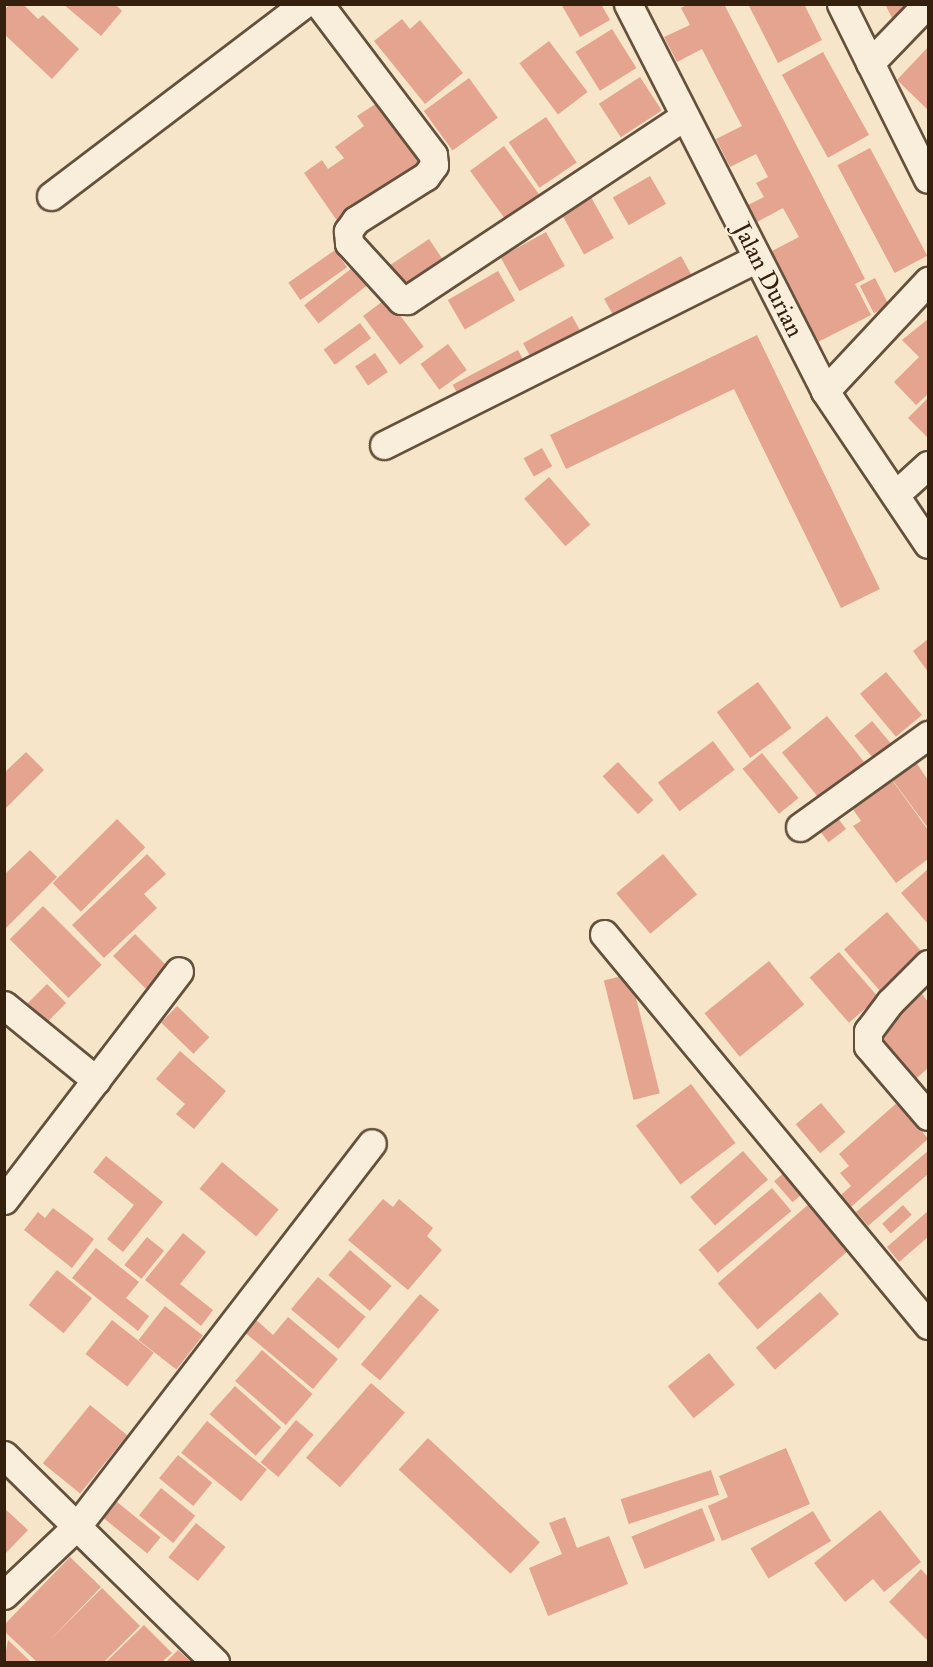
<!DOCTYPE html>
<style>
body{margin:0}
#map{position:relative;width:933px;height:1667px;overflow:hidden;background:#f6e5c8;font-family:"IM FELL Great Primer",serif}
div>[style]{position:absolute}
.building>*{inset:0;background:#e5a48f;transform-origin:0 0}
.roads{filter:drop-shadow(2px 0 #64513b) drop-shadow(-2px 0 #64513b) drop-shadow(0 2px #64513b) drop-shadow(0 -2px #64513b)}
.minor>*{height:27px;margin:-13.5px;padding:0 13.5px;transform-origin:13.5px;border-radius:13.5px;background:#f9eedb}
span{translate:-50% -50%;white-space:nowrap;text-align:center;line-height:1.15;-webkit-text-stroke:4.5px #f9eedb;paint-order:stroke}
.street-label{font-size:24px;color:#34200c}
.frame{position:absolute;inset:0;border:6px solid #34200c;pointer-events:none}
</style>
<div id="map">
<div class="building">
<div style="clip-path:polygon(10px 4px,23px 4px,38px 19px,43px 15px,79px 49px,52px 79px,4px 34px,4px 10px)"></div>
<div style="clip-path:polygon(63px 4px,115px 4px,122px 11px,101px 36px)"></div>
<div style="clip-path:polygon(561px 4px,601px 4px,610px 20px,580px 37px)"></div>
<div style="clip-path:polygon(688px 4px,724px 4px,865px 279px,855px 284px,871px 315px,818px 342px,772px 251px,799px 237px,783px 208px,757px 222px,748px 205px,764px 197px,756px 183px,768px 177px,756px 154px,730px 167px,716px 139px,742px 126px,736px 115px,702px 49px,677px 62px,664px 37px,690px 25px,681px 8px)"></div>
<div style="clip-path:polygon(748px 4px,804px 4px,822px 40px,778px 63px)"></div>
<div style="clip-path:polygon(885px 4px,916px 4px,892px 18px)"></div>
<div style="clip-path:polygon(402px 19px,410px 29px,420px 20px,463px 73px,425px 104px,374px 41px)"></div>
<div style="left:612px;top:29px;width:46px;height:43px;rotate:58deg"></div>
<div style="left:549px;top:41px;width:64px;height:37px;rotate:53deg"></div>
<div style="clip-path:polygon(928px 47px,928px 110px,897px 80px)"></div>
<div style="left:823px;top:52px;width:95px;height:47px;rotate:61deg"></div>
<div style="left:640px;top:77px;width:40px;height:49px;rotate:57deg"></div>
<div style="left:469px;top:78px;width:49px;height:56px;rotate:54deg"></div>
<div style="clip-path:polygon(377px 103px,422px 167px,340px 225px,304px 173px,322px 160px,328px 169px,344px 158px,335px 147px,364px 126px,357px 116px)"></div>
<div style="left:546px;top:117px;width:55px;height:45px;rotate:56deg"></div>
<div style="left:504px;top:146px;width:71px;height:42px;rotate:54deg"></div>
<div style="left:870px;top:148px;width:122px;height:37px;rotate:62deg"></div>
<div style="left:650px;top:176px;width:32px;height:43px;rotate:60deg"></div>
<div style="left:591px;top:197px;width:47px;height:34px;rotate:61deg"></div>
<div style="left:546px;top:232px;width:39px;height:52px;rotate:61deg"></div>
<div style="left:429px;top:239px;width:34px;height:52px;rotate:56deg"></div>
<div style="left:335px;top:250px;width:21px;height:57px;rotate:55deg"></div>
<div style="left:681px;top:256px;width:29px;height:88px;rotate:61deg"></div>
<div style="left:361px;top:261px;width:23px;height:72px;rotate:52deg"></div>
<div style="left:498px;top:271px;width:34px;height:58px;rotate:60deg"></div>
<div style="left:875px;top:278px;width:31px;height:17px;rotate:63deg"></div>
<div style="left:387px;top:298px;width:61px;height:30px;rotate:53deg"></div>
<div style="left:572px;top:316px;width:26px;height:56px;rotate:61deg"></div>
<div style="clip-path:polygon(928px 319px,928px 394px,916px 405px,894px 382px,919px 357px,902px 340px)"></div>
<div style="left:360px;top:323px;width:19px;height:45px;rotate:54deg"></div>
<div style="clip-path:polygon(757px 335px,880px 589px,841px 608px,734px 389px,566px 469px,550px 435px)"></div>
<div style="left:448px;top:344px;width:32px;height:34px;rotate:54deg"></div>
<div style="left:518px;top:350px;width:17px;height:74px;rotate:62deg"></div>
<div style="left:375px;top:353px;width:23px;height:24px;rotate:56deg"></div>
<div style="clip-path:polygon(928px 398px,928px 438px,908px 418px)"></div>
<div style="left:542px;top:448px;width:21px;height:21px;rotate:61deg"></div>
<div style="left:549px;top:477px;width:63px;height:33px;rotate:49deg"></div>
<div style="clip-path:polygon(928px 639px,928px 672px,913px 651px)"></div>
<div style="left:886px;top:672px;width:56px;height:34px;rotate:50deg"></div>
<div style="left:758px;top:682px;width:57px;height:51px;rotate:54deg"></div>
<div style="left:827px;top:716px;width:65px;height:58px;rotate:51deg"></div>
<div style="left:872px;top:721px;width:30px;height:23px;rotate:50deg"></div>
<div style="left:713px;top:741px;width:36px;height:69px;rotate:53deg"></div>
<div style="clip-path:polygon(26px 752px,44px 770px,4px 810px,4px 773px)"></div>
<div style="left:762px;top:753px;width:58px;height:25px;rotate:51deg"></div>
<div style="clip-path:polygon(915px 761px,928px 780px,928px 828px,891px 778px)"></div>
<div style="left:618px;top:762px;width:52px;height:21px;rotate:47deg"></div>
<div style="clip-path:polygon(887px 773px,928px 830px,928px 859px,896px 883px,853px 826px,861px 821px,848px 802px)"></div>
<div style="left:831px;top:809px;width:25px;height:22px;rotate:53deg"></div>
<div style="left:117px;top:819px;width:40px;height:91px;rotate:45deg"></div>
<div style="clip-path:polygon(30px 850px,57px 877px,4px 930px,4px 875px)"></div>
<div style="clip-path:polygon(147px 854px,166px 874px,144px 894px,157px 908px,104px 958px,72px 925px)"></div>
<div style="left:663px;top:854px;width:53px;height:61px;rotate:50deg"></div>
<div style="clip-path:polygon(928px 869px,928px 924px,901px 893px)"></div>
<div style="left:43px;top:906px;width:83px;height:47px;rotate:45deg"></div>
<div style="left:887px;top:912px;width:63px;height:57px;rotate:49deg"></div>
<div style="left:135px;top:934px;width:47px;height:31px;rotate:45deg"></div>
<div style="left:839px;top:952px;width:60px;height:39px;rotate:49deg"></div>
<div style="left:769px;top:961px;width:56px;height:83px;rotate:51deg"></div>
<div style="left:630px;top:974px;width:123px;height:27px;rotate:76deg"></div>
<div style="left:47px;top:984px;width:27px;height:34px;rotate:45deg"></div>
<div style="clip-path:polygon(922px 994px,928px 1002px,928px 1068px,910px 1084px,871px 1038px)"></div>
<div style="left:177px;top:1006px;width:45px;height:23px;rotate:44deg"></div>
<div style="clip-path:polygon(180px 1051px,226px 1091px,194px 1129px,176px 1114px,185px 1104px,156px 1079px)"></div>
<div style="left:691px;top:1084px;width:74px;height:69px;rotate:53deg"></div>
<div style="clip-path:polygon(899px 1101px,928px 1139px,851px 1207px,841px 1195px,851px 1186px,840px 1173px,849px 1166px,839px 1154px)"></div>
<div style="left:821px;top:1103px;width:38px;height:33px;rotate:50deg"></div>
<div style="left:743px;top:1151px;width:38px;height:70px;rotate:49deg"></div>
<div style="clip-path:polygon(928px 1151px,928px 1174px,868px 1226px,856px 1212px)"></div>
<div style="clip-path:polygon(106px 1156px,163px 1202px,123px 1252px,107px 1239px,134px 1205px,93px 1172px)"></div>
<div style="left:222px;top:1162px;width:74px;height:35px;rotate:40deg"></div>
<div style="left:787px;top:1170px;width:28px;height:17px;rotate:49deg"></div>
<div style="left:772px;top:1188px;width:30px;height:96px;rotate:50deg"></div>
<div style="clip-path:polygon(383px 1199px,393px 1207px,399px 1199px,433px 1228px,427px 1236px,442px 1250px,408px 1290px,348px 1240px)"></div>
<div style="left:809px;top:1204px;width:61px;height:121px;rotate:49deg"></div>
<div style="left:903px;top:1205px;width:13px;height:28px;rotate:48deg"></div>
<div style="clip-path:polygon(53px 1208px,94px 1239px,72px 1268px,24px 1230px,38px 1212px,45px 1218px)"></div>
<div style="clip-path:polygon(928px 1211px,928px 1237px,899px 1262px,887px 1247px)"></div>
<div style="clip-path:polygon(183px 1233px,206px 1252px,180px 1284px,213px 1310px,201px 1326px,145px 1280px)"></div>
<div style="left:147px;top:1237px;width:22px;height:36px;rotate:39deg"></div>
<div style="clip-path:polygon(96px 1248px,139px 1282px,126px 1298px,149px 1316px,138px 1331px,72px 1278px)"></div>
<div style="left:350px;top:1250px;width:55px;height:33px;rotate:41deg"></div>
<div style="left:57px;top:1270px;width:45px;height:45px;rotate:39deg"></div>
<div style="left:318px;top:1277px;width:62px;height:42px;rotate:40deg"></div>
<div style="left:820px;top:1292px;width:29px;height:85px;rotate:49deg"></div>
<div style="left:420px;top:1294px;width:25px;height:92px;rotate:40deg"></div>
<div style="left:165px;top:1306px;width:48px;height:43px;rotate:38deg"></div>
<div style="clip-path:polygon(288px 1317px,338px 1359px,313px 1389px,243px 1331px,254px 1318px,273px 1335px)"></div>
<div style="left:112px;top:1320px;width:53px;height:43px;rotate:38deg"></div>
<div style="left:262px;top:1350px;width:67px;height:41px;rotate:41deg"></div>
<div style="left:709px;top:1353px;width:41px;height:53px;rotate:51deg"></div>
<div style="left:371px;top:1383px;width:45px;height:99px;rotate:41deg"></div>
<div style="left:235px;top:1386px;width:62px;height:38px;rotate:42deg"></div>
<div style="left:90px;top:1405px;width:48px;height:75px;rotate:39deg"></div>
<div style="left:296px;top:1420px;width:23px;height:55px;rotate:40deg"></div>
<div style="left:207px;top:1421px;width:77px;height:41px;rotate:39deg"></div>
<div style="left:428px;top:1438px;width:153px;height:43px;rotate:43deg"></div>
<div style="clip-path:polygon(786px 1448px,810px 1504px,722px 1541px,708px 1506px,728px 1497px,719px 1476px)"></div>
<div style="left:178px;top:1455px;width:44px;height:30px;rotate:39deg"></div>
<div style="left:711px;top:1470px;width:26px;height:95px;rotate:72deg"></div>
<div style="left:161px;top:1488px;width:44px;height:35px;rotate:39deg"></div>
<div style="left:117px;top:1502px;width:56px;height:21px;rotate:39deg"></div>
<div style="clip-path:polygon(4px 1508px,28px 1530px,4px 1555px)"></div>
<div style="left:702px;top:1508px;width:35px;height:76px;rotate:68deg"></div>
<div style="clip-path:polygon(880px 1510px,921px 1562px,884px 1592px,873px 1579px,845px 1602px,814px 1563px)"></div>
<div style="left:813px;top:1511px;width:35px;height:73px;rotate:59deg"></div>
<div style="clip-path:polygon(565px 1517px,577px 1548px,609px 1536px,628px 1584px,548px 1616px,529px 1568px,562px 1554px,549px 1523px)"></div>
<div style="left:196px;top:1523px;width:38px;height:44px;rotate:39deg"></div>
<div style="clip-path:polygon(70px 1557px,101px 1587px,50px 1640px,102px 1588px,140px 1626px,104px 1662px,37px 1662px,4px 1631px,4px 1625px)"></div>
<div style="clip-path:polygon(921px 1569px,928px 1577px,928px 1641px,889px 1602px)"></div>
<div style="clip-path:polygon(144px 1625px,172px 1653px,162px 1662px,106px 1662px)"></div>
<div style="clip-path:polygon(8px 1640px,31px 1662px,4px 1662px)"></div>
<div style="clip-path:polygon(178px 1650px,191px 1662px,166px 1662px)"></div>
</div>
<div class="roads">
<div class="minor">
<div style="left:319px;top:4px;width:189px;rotate:52.9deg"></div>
<div style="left:433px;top:155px;width:10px;rotate:84deg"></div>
<div style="left:434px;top:165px;width:14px;rotate:126deg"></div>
<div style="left:426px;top:176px;width:83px;rotate:147.8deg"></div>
<div style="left:356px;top:220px;width:14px;rotate:126deg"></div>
<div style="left:348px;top:231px;width:12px;rotate:85deg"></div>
<div style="left:349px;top:243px;width:77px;rotate:47.6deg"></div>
<div style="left:401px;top:300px;width:6px"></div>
<div style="left:407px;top:300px;width:332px;rotate:-33.5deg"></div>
<div style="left:628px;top:4px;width:434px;rotate:63deg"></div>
<div style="left:825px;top:391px;width:184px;rotate:56.1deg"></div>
<div style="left:841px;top:4px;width:195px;rotate:63.6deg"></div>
<div style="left:870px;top:63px;width:82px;rotate:-46deg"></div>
<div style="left:51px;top:196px;width:318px;rotate:-37.2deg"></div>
<div style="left:825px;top:391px;width:151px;rotate:-46.9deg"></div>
<div style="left:384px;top:445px;width:417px;rotate:-26.6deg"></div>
<div style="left:896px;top:494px;width:43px;rotate:-42.2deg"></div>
<div style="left:800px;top:827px;width:158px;rotate:-35.7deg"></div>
<div style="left:604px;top:934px;width:508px;rotate:50.35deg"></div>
<div style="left:928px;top:964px;width:54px;rotate:135deg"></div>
<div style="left:890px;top:1002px;width:36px;rotate:127deg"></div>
<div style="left:868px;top:1031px;width:15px;rotate:90deg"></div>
<div style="left:868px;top:1046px;width:92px;rotate:49.4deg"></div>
<div style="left:4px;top:1005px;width:119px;rotate:39.2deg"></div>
<div style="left:4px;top:1200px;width:288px;rotate:-52.6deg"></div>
<div style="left:4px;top:1455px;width:296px;rotate:44.5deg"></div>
<div style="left:4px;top:1595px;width:100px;rotate:-43.4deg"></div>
<div style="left:77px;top:1526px;width:483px;rotate:-52.4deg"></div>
</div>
</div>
<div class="street-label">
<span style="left:768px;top:280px;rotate:63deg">Jalan Durian</span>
</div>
<div class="frame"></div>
</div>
